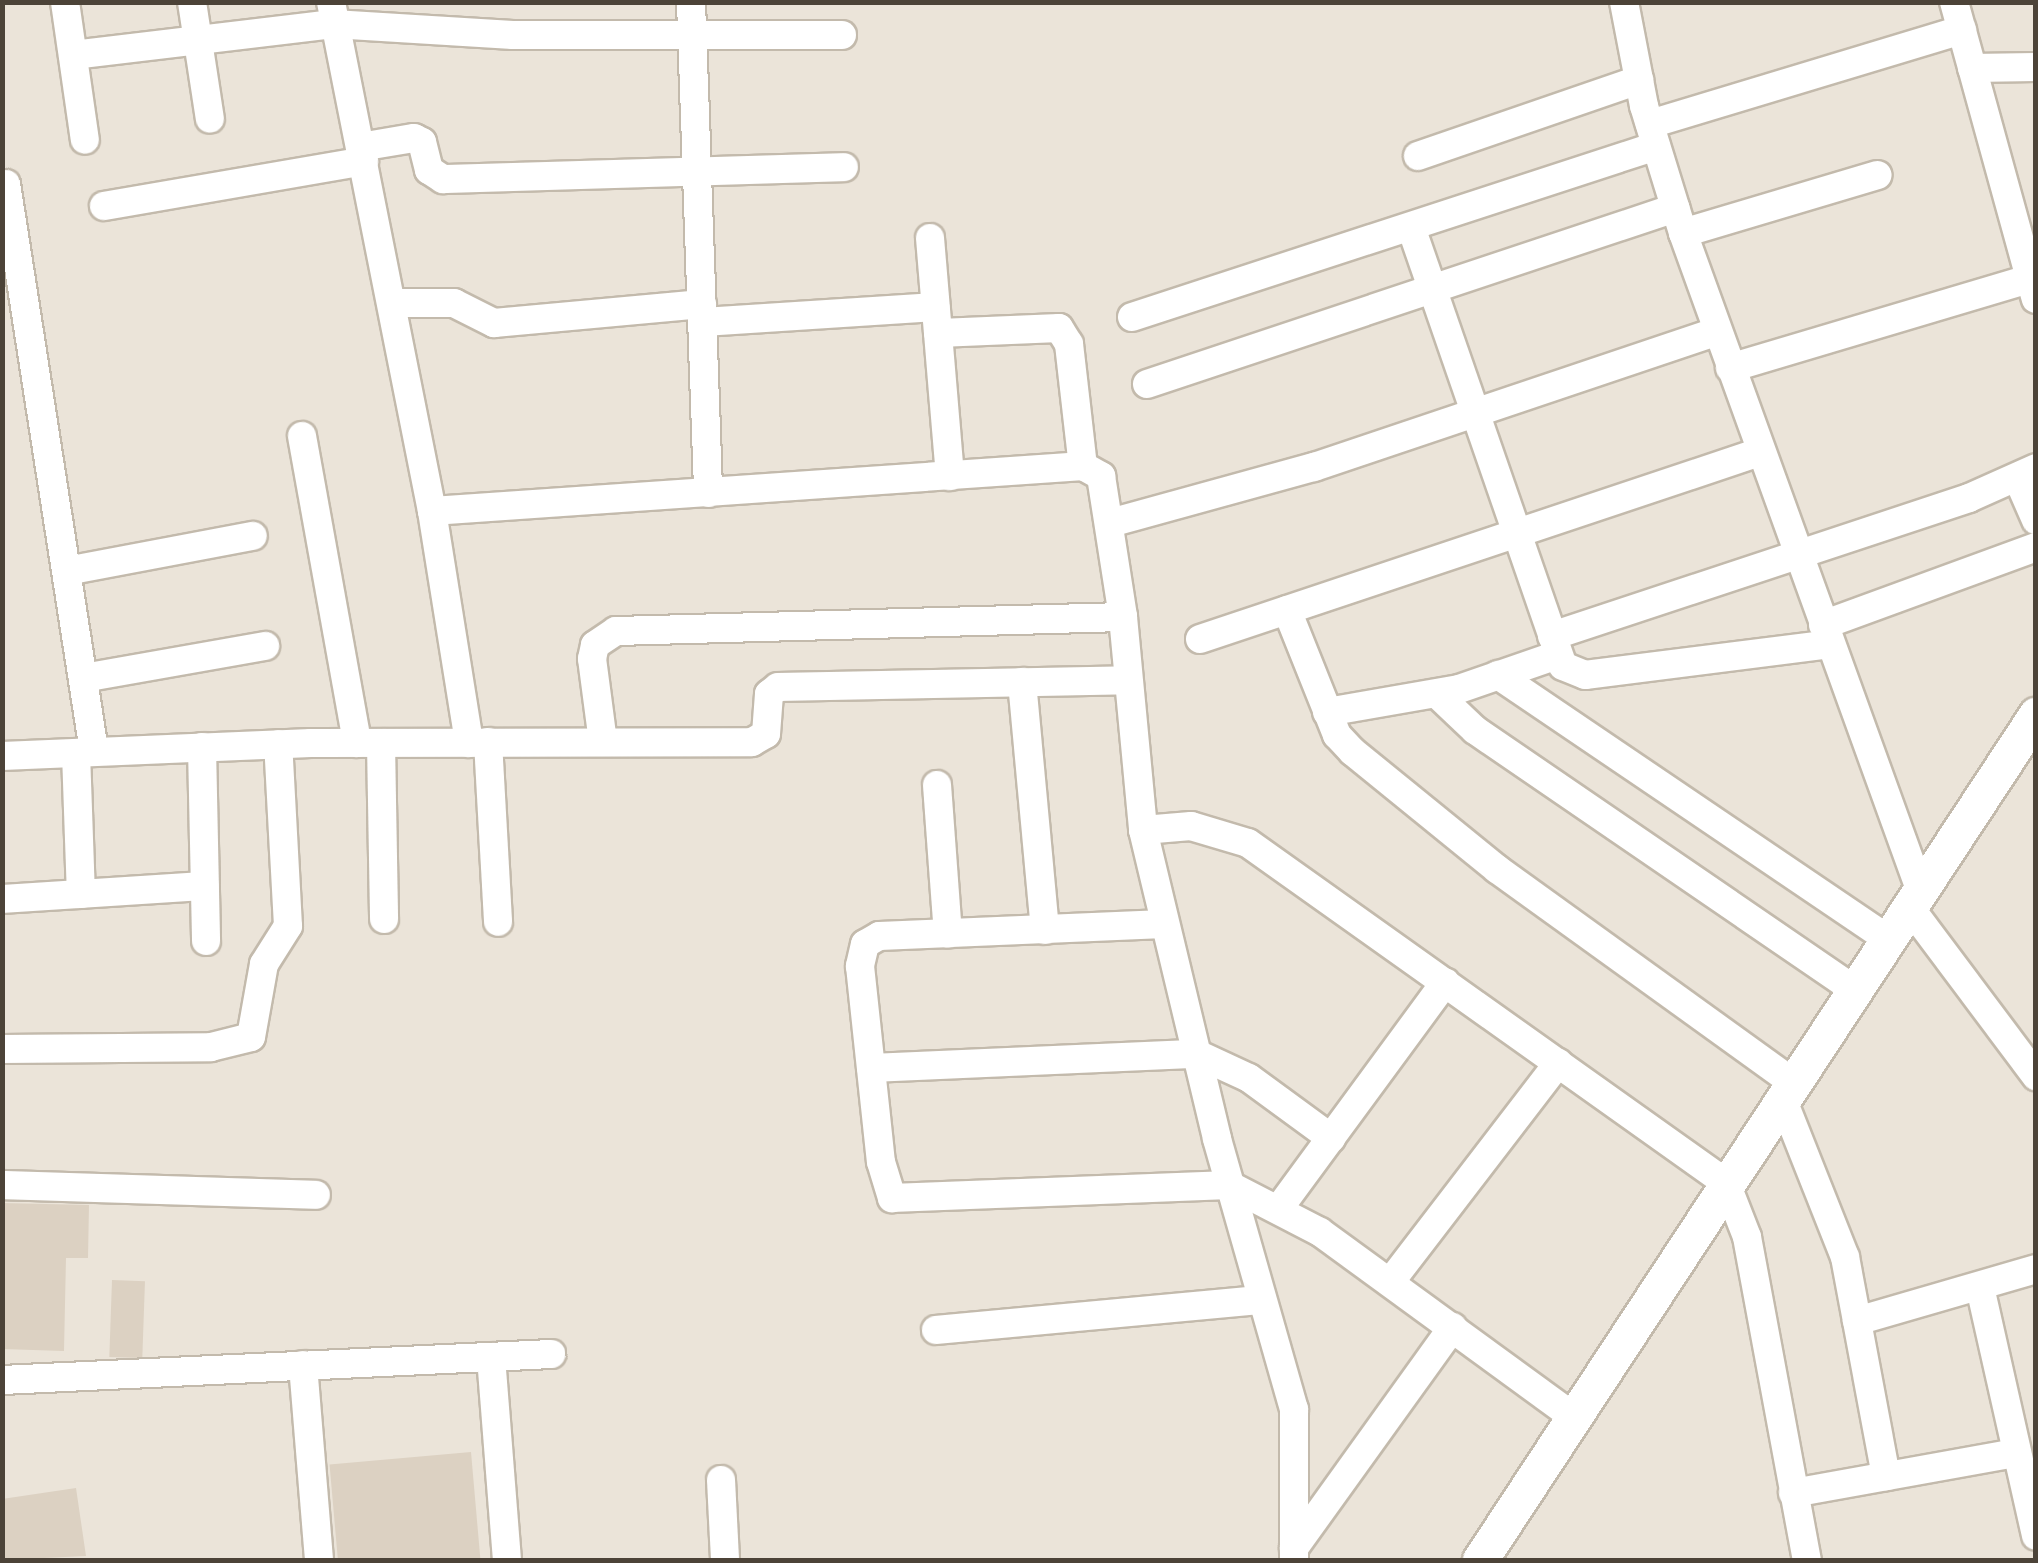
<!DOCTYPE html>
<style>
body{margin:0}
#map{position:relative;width:2038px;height:1563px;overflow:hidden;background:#f6f2eb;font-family:"Space Grotesk",sans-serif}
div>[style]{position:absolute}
.residential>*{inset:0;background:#ebe4d9;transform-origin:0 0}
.building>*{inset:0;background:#dcd1c2;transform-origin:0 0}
.roads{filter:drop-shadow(2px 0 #c3baac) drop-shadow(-2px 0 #c3baac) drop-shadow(0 2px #c3baac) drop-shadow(0 -2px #c3baac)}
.minor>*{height:28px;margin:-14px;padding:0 14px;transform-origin:14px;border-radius:14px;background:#fff}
.tertiary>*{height:35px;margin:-17.5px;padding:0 17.5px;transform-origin:17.5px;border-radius:17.5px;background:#fff}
span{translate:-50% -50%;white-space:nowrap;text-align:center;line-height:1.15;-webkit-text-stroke:8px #fff;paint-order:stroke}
.frame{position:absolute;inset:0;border:5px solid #4c4338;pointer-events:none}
</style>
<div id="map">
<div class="residential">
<div style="left:3px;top:3px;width:2032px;height:1557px"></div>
</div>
<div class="building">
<div style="clip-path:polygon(2px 1203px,89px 1205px,88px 1258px,66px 1258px,64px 1351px,2px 1349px)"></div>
<div style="left:112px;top:1280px;width:33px;height:77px;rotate:2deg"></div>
<div style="left:471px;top:1452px;width:108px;height:142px;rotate:85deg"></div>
<div style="clip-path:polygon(76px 1488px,86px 1556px,2px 1560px,2px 1499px)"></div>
</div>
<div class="roads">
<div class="minor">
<div style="left:65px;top:2px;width:139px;rotate:81.8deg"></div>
<div style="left:192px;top:2px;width:118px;rotate:81.3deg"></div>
<div style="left:331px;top:2px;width:519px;rotate:78.78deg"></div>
<div style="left:432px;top:511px;width:235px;rotate:80.9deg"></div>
<div style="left:691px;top:2px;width:491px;rotate:88deg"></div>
<div style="left:1624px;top:2px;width:106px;rotate:79.1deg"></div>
<div style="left:1644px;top:106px;width:133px;rotate:72.9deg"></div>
<div style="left:1683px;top:233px;width:697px;rotate:70.14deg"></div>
<div style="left:1954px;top:2px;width:308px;rotate:74.6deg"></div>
<div style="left:73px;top:55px;width:262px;rotate:-6.8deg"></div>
<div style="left:333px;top:24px;width:180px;rotate:3.5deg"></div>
<div style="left:513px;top:35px;width:329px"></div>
<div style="left:1972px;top:68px;width:64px;rotate:-0.9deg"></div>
<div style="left:1650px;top:124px;width:326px;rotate:-16.8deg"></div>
<div style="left:360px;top:147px;width:55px;rotate:-9.5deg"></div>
<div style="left:414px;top:138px;width:9px;rotate:27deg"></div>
<div style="left:422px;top:142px;width:29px;rotate:76deg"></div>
<div style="left:429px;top:170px;width:17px;rotate:33deg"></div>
<div style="left:443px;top:179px;width:401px;rotate:-1.7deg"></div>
<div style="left:1418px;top:156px;width:234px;rotate:-19deg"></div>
<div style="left:6px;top:184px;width:574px;rotate:81.18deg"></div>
<div style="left:104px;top:206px;width:264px;rotate:-9.8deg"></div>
<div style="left:1412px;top:230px;width:461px;rotate:70.9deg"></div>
<div style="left:1563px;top:666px;width:24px;rotate:22deg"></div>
<div style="left:1585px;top:675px;width:247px;rotate:-7.2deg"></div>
<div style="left:1683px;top:233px;width:203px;rotate:-16.6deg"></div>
<div style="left:930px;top:238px;width:239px;rotate:85.2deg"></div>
<div style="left:392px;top:303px;width:62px"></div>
<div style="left:454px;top:303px;width:45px;rotate:26.6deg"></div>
<div style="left:494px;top:323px;width:209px;rotate:-5.2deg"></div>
<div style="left:1132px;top:317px;width:551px;rotate:-18.07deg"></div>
<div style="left:703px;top:322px;width:233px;rotate:-3.7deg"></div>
<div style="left:938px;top:333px;width:121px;rotate:-2.4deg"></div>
<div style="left:1059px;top:328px;width:19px;rotate:58deg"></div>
<div style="left:1069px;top:344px;width:123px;rotate:83.5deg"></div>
<div style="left:1730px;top:368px;width:312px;rotate:-16.6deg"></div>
<div style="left:1147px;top:384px;width:557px;rotate:-18.43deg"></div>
<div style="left:302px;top:436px;width:312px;rotate:79.8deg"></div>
<div style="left:2018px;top:479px;width:45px;rotate:66.3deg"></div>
<div style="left:432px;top:511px;width:653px;rotate:-3.95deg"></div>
<div style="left:1083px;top:466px;width:21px;rotate:29deg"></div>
<div style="left:1101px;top:476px;width:143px;rotate:81.1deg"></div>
<div style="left:1123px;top:617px;width:214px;rotate:84.6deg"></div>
<div style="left:1143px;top:830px;width:318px;rotate:76.5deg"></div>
<div style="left:1217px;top:1139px;width:281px;rotate:74.1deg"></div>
<div style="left:1294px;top:1409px;width:151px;rotate:90deg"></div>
<div style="left:1110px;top:523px;width:212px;rotate:-15.4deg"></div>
<div style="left:1314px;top:467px;width:425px;rotate:-18.6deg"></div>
<div style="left:67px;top:571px;width:189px;rotate:-10.7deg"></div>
<div style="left:1287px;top:610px;width:135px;rotate:68.2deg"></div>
<div style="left:1337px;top:735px;width:23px;rotate:47deg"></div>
<div style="left:1353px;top:752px;width:186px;rotate:39.1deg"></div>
<div style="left:1497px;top:869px;width:364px;rotate:35.8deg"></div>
<div style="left:1823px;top:625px;width:227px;rotate:-20.1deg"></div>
<div style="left:1552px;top:636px;width:439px;rotate:-18.3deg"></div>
<div style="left:1969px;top:498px;width:73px;rotate:-24.1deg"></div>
<div style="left:1200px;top:639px;width:590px;rotate:-18.47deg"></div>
<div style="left:1498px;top:675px;width:469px;rotate:34.1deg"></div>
<div style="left:83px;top:678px;width:185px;rotate:-10deg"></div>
<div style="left:1022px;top:682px;width:249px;rotate:84.7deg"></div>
<div style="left:1437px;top:694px;width:52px;rotate:43.5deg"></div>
<div style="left:1475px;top:730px;width:458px;rotate:34.4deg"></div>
<div style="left:1327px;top:712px;width:134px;rotate:-9.9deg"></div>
<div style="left:1459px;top:689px;width:104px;rotate:-19.1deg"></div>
<div style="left:488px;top:742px;width:180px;rotate:86.8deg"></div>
<div style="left:603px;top:742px;width:84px;rotate:-97.5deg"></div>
<div style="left:592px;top:659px;width:14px;rotate:-78deg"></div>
<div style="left:595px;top:645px;width:25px;rotate:-34deg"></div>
<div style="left:616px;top:631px;width:507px;rotate:-1.58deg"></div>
<div style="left:381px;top:743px;width:176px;rotate:89deg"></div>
<div style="left:202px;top:747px;width:194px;rotate:88.8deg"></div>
<div style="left:76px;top:753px;width:141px;rotate:88deg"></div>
<div style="left:2px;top:756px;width:309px;rotate:-2.4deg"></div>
<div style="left:311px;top:743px;width:441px;rotate:-0.1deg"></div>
<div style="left:752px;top:742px;width:16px;rotate:-30deg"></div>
<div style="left:766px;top:734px;width:40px;rotate:-85.7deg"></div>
<div style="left:769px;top:694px;width:11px;rotate:-38deg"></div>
<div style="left:778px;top:687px;width:350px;rotate:-1.1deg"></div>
<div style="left:937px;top:785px;width:149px;rotate:85.8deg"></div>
<div style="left:1143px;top:830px;width:48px;rotate:-4.8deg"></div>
<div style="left:1191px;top:826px;width:59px;rotate:16.6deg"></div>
<div style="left:1248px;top:843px;width:587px;rotate:35.42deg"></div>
<div style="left:1726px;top:1183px;width:58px;rotate:68.7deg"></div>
<div style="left:1747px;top:1237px;width:329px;rotate:79.5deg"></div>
<div style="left:2px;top:899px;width:203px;rotate:-3.7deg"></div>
<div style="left:1908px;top:905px;width:214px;rotate:53.2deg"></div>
<div style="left:1164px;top:924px;width:285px;rotate:177.6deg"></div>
<div style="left:879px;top:936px;width:16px;rotate:150deg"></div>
<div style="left:865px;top:944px;width:23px;rotate:103deg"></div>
<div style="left:860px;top:966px;width:197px;rotate:83.9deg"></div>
<div style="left:881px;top:1162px;width:38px;rotate:73deg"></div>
<div style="left:892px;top:1198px;width:337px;rotate:-2.2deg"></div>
<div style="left:1229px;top:1185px;width:102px;rotate:27.3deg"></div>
<div style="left:1320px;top:1232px;width:312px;rotate:36.1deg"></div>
<div style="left:2px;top:1049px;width:209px;rotate:-0.5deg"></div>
<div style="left:211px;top:1047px;width:41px;rotate:-14deg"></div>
<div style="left:251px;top:1037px;width:74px;rotate:-79.9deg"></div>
<div style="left:264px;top:964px;width:45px;rotate:-57.7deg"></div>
<div style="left:288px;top:926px;width:182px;rotate:-93.1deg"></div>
<div style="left:871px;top:1068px;width:326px;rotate:-2.5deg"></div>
<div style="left:1197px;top:1054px;width:57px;rotate:24.8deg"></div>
<div style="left:1249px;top:1078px;width:102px;rotate:36.2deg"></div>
<div style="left:1782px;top:1098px;width:171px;rotate:68.4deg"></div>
<div style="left:1845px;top:1257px;width:223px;rotate:79.4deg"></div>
<div style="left:2px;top:1185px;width:314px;rotate:1.8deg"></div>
<div style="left:1280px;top:1207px;width:279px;rotate:-53.7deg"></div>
<div style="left:1391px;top:1281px;width:275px;rotate:-52.5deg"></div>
<div style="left:1980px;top:1287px;width:255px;rotate:77.3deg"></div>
<div style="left:1857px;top:1321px;width:186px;rotate:-16.2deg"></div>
<div style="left:936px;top:1330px;width:327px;rotate:-5.3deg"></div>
<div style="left:491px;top:1357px;width:204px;rotate:85.5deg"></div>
<div style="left:303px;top:1365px;width:196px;rotate:85.3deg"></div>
<div style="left:2px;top:1380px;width:550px;rotate:-2.71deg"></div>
<div style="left:721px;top:1480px;width:80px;rotate:87.1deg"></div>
<div style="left:1793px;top:1493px;width:226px;rotate:-10.2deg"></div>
<div style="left:1294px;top:1548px;width:272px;rotate:-54.3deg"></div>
</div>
<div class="tertiary">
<div style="left:1480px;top:1560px;width:1012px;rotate:-56.66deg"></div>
</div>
</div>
<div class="frame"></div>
</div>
